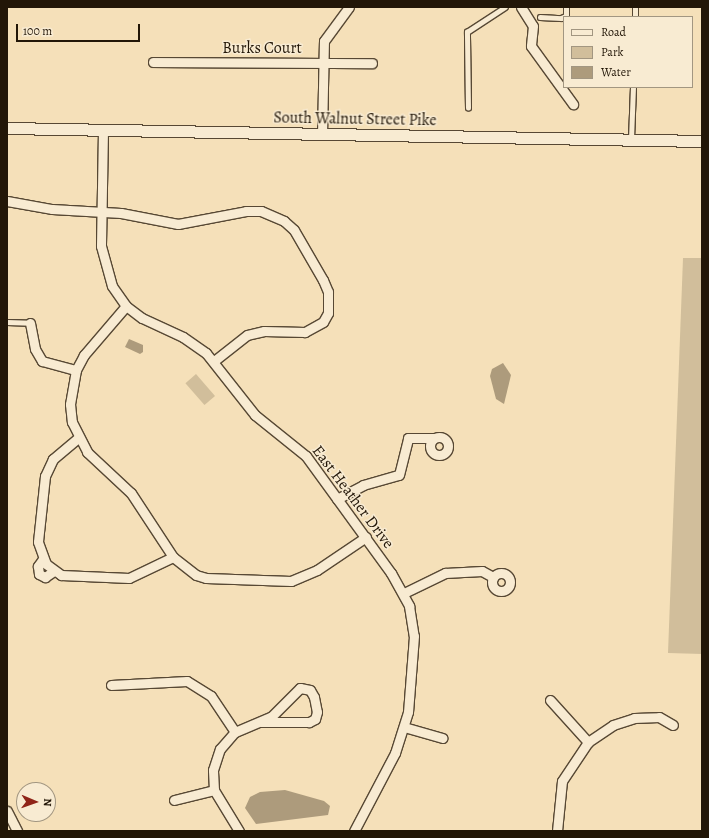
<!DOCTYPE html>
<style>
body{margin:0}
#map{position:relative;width:709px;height:838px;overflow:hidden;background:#f5e0b9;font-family:Alegreya,serif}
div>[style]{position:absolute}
.green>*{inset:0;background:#d1be9b;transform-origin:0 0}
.water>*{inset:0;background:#ad9b7c}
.roads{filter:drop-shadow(1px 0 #574834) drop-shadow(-1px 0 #574834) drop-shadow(0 1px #574834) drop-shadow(0 -1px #574834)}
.service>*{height:4.5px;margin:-2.25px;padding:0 2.25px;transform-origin:2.25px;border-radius:2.25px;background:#f8ebd2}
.minor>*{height:9px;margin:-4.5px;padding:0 4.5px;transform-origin:4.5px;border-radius:4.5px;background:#f8ebd2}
.minor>.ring{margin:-4.5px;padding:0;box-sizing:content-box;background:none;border:9px solid #f8ebd2;border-radius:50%}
.tertiary>*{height:11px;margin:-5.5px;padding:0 5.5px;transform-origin:5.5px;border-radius:5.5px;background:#f8ebd2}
span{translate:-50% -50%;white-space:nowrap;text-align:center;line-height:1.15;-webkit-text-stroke:3px #f8ebd2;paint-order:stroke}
.street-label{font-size:16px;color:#221607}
.frame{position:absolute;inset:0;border:8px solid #221607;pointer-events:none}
.legend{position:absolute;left:563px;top:16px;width:130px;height:72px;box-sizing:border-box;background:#f8ebd2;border:1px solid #a29681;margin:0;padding:5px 7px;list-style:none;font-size:12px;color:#221607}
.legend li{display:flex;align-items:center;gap:8px;height:20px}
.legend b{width:20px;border:1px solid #a29681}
.north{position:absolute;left:16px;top:782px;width:40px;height:40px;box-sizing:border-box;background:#f8ebd2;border:1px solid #a29681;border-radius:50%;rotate:92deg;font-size:11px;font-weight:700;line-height:16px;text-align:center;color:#221607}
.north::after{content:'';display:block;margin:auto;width:14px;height:18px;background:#8f2418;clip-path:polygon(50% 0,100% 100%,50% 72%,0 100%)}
.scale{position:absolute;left:16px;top:24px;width:124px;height:18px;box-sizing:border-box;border:2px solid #221607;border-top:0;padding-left:5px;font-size:12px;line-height:14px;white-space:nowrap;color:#221607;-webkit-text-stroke:3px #f8ebd2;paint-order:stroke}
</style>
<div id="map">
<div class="green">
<div style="clip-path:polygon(683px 258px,702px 258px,702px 654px,668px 653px)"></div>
<div style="left:196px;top:374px;width:29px;height:14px;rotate:49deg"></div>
</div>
<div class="water">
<div style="clip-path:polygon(129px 339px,143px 345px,143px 352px,140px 354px,125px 347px)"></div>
<div style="clip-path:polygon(503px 363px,511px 375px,504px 404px,496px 399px,490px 376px,492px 369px)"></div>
<div style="clip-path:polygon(285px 790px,324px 801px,330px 806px,328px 815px,256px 824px,245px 808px,250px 797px,260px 792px)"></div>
</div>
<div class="roads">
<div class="service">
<div style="left:540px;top:17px;width:21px;rotate:3deg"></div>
<div style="left:561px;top:18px;width:5px;rotate:-22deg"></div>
<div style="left:566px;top:16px;width:9px;rotate:-90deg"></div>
<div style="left:635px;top:17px;width:10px;rotate:-90deg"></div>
<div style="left:468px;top:108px;width:76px;rotate:-90.8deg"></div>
<div style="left:467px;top:32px;width:45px;rotate:-33.3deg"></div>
<div style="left:631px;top:139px;width:52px;rotate:-87.8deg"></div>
<div style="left:7px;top:322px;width:23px;rotate:2deg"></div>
</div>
<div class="minor">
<div style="left:521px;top:7px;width:22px;rotate:58deg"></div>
<div style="left:533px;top:26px;width:20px;rotate:96deg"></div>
<div style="left:531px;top:46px;width:72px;rotate:54.1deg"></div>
<div style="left:153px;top:62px;width:219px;rotate:0.3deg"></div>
<div style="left:103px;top:130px;width:116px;rotate:91deg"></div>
<div style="left:101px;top:246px;width:41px;rotate:74.6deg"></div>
<div style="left:112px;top:286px;width:24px;rotate:55deg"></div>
<div style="left:126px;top:306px;width:20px;rotate:37deg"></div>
<div style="left:142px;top:318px;width:45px;rotate:24.9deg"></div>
<div style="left:183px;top:337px;width:28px;rotate:35deg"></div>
<div style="left:206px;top:353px;width:79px;rotate:51.7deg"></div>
<div style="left:255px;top:415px;width:65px;rotate:38.8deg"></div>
<div style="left:306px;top:456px;width:145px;rotate:54deg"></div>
<div style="left:391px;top:573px;width:38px;rotate:61deg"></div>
<div style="left:409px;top:606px;width:30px;rotate:81deg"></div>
<div style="left:414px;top:636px;width:76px;rotate:94.5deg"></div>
<div style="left:408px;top:712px;width:43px;rotate:107.6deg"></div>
<div style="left:395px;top:753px;width:88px;rotate:117.7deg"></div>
<div style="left:322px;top:135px;width:94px;rotate:-88.8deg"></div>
<div style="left:324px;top:41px;width:42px;rotate:-53.7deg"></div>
<div style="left:7px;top:201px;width:46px;rotate:10.1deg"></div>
<div style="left:52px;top:209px;width:69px;rotate:3.3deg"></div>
<div style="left:121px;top:213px;width:58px;rotate:10.9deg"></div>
<div style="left:178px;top:224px;width:69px;rotate:-10.8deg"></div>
<div style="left:246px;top:211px;width:15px"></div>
<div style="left:261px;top:211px;width:25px;rotate:23deg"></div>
<div style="left:284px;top:221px;width:13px;rotate:42deg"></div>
<div style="left:294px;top:230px;width:58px;rotate:59.9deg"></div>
<div style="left:323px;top:280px;width:13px;rotate:67deg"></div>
<div style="left:328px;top:292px;width:21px;rotate:90deg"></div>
<div style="left:328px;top:313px;width:10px;rotate:119deg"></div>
<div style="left:323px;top:322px;width:21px;rotate:151deg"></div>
<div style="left:305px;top:332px;width:41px;rotate:-178.6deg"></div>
<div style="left:264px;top:331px;width:17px;rotate:167deg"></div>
<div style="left:247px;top:335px;width:42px;rotate:141.8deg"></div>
<div style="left:126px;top:306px;width:65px;rotate:130.6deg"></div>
<div style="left:84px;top:355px;width:17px;rotate:118deg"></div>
<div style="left:76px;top:370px;width:35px;rotate:100deg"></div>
<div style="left:70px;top:404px;width:18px;rotate:84deg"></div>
<div style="left:72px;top:422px;width:34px;rotate:63deg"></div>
<div style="left:87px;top:452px;width:60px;rotate:43deg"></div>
<div style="left:131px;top:493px;width:77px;rotate:56.7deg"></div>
<div style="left:173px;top:557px;width:29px;rotate:38deg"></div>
<div style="left:196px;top:575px;width:10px;rotate:17deg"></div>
<div style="left:206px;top:578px;width:85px;rotate:2deg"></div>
<div style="left:291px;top:581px;width:28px;rotate:-23deg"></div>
<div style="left:317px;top:570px;width:59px;rotate:-34deg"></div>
<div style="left:30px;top:323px;width:26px;rotate:79deg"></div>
<div style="left:35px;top:349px;width:14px;rotate:60deg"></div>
<div style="left:42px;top:361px;width:35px;rotate:15deg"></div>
<div class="ring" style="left:430px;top:437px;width:9px;height:9px"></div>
<div style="left:78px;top:438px;width:33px;rotate:140deg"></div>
<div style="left:53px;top:459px;width:19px;rotate:115deg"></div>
<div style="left:45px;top:476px;width:66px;rotate:96.1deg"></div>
<div style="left:38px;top:542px;width:23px;rotate:70deg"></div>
<div style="left:46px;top:564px;width:19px;rotate:36deg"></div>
<div style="left:61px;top:575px;width:68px;rotate:2.5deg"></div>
<div style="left:129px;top:578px;width:49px;rotate:-25.5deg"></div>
<div style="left:337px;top:499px;width:30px;rotate:-28deg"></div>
<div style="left:363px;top:485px;width:37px;rotate:-16deg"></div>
<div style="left:399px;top:475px;width:38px;rotate:-76deg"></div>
<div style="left:408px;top:438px;width:26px"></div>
<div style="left:43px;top:559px;width:9px;rotate:126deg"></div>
<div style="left:38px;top:566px;width:8px;rotate:83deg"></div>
<div style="left:39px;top:574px;width:7px;rotate:27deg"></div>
<div style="left:45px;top:577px;width:11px;rotate:-34deg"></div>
<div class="ring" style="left:492px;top:573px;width:9px;height:9px"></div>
<div style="left:404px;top:593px;width:46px;rotate:-26deg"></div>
<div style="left:445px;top:573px;width:37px;rotate:-3deg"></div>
<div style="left:482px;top:571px;width:13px;rotate:29deg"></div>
<div style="left:111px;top:685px;width:76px;rotate:-3deg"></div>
<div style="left:187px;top:681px;width:28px;rotate:32deg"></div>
<div style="left:211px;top:696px;width:43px;rotate:56.3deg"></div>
<div style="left:550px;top:700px;width:57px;rotate:47.9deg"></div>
<div style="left:404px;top:727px;width:40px;rotate:16deg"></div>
<div style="left:174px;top:800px;width:41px;rotate:-14deg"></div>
<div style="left:7px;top:811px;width:22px;rotate:63deg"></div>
<div style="left:239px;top:831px;width:48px;rotate:-121.4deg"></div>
<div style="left:214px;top:790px;width:20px;rotate:-93deg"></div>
<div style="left:213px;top:770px;width:22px;rotate:-72deg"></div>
<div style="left:220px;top:749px;width:23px;rotate:-49deg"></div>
<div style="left:235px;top:732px;width:39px;rotate:-23deg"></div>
<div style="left:271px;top:717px;width:41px;rotate:-45deg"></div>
<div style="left:300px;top:688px;width:10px;rotate:11deg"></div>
<div style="left:310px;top:690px;width:8px;rotate:60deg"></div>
<div style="left:314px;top:697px;width:15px;rotate:79deg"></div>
<div style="left:317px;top:712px;width:7px;rotate:106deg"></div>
<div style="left:315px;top:719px;width:7px;rotate:153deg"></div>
<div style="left:309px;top:722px;width:48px;rotate:180deg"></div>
<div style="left:557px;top:831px;width:50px;rotate:-84.3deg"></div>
<div style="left:562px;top:781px;width:47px;rotate:-56.3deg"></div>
<div style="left:588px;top:742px;width:30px;rotate:-34deg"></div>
<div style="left:613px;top:725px;width:22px;rotate:-18deg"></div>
<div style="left:634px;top:718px;width:25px;rotate:-2deg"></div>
<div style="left:659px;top:717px;width:16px;rotate:30deg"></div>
</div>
<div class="tertiary">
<div style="left:7px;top:128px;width:695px;rotate:1.07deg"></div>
</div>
</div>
<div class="street-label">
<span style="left:262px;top:48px">Burks Court</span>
<span style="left:355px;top:119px;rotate:1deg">South Walnut Street Pike</span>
<span style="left:353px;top:497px;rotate:53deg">East Heather Drive</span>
</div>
<div class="frame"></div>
<ul class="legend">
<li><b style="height:5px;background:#f8ebd2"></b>Road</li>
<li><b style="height:11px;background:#d1be9b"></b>Park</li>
<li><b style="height:11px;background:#ad9b7c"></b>Water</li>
</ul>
<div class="north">N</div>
<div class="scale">100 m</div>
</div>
